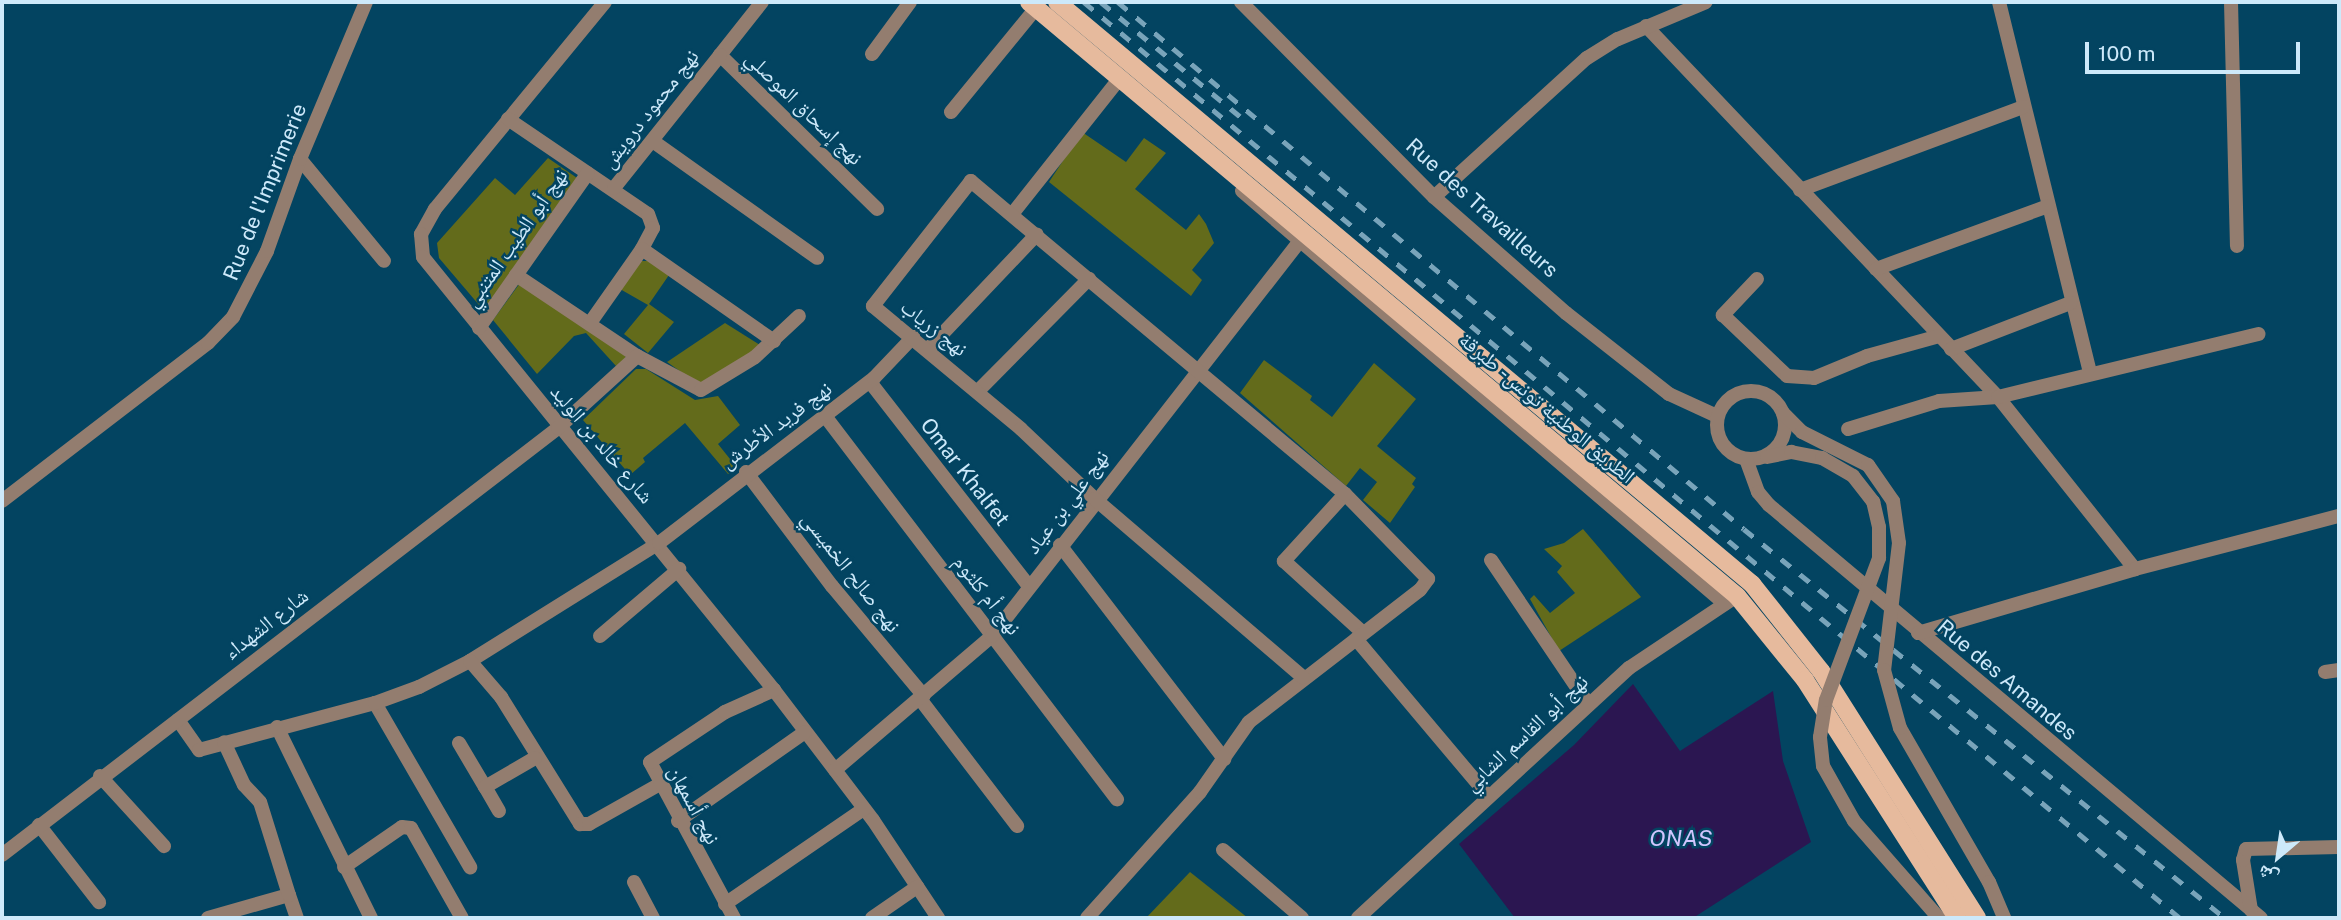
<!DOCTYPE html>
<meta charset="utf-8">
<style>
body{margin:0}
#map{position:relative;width:2341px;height:920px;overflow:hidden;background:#034461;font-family:"Public Sans","Noto Naskh Arabic",sans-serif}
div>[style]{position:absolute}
.green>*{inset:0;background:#636b1b}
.water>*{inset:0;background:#2b1651}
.minor>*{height:14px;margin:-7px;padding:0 7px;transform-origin:7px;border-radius:7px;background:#937d6f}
.minor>.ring{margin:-7px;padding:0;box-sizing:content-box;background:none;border:14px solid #937d6f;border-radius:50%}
.major>*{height:18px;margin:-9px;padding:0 9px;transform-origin:9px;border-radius:9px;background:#e6ba9d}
.rail>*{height:4.5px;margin-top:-2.25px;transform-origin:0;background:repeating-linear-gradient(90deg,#79a4ba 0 12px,transparent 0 24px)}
.minor-bridge>*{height:14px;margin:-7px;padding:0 7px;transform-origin:7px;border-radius:7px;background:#937d6f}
span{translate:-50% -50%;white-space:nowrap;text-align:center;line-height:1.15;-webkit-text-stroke:5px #034461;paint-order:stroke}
.street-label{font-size:21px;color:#cde9fa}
.water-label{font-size:23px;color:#d1c5fd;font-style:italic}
.frame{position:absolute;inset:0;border:4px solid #cde9fa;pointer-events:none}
.north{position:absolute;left:2243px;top:822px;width:70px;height:70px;-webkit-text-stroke:5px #034461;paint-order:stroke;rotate:209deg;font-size:19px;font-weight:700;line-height:28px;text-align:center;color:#cde9fa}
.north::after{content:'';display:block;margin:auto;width:24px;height:32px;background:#cde9fa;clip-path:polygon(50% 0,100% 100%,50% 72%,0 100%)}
.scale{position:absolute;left:2085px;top:42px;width:215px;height:32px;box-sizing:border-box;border:4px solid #cde9fa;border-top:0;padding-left:9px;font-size:21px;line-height:24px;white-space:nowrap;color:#cde9fa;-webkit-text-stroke:5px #034461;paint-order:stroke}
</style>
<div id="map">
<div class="green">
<div style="clip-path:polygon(1082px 132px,1126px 162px,1144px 138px,1166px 153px,1135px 189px,1186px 230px,1199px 214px,1206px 224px,1214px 243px,1192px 270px,1202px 280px,1191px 296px,1049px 182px)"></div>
<div style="clip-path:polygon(548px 158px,580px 180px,485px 312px,439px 258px,437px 243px,495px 178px,515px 195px)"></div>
<div style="clip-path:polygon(640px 261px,650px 261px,669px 275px,649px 304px,674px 322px,648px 353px,624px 334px,648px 305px,620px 289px)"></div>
<div style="clip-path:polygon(520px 283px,626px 356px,623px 362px,616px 366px,586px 333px,574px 336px,537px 374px,493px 320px)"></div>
<div style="clip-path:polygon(725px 323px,760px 345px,729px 372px,701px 386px,667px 362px)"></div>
<div style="clip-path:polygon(1264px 360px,1312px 396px,1310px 400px,1332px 417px,1374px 363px,1416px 399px,1377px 446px,1416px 478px,1412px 484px,1415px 487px,1390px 523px,1363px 500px,1377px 482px,1360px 468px,1346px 486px,1240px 393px)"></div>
<div style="clip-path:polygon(636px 369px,646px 369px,695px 400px,718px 396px,740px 425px,718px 444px,738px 469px,728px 474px,685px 423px,643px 458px,645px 462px,630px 475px,583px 420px)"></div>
<div style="clip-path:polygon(1583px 529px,1641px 597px,1559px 651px,1530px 599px,1534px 595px,1550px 613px,1575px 593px,1557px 572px,1562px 566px,1544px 549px,1564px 543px)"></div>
<div style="clip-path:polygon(1190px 872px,1248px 918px,1146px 918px)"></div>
</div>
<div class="water">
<div style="clip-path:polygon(1633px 684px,1680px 751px,1773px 691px,1783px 761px,1811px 842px,1693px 918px,1515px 918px,1459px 844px,1574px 745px)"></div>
</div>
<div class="minor">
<div style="left:605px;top:2px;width:268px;rotate:129.4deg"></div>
<div style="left:435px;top:209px;width:29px;rotate:119deg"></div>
<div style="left:421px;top:234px;width:23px;rotate:85deg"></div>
<div style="left:423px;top:257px;width:557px;rotate:50.97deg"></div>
<div style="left:774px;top:690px;width:163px;rotate:52.7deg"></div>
<div style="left:873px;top:820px;width:118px;rotate:56.4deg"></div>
<div style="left:762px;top:2px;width:68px;rotate:128.4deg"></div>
<div style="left:720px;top:55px;width:220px;rotate:44.4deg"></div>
<div style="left:1241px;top:2px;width:274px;rotate:45.3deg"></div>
<div style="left:1434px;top:197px;width:176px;rotate:41.3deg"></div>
<div style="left:1566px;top:313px;width:131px;rotate:38.2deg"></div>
<div style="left:1669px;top:394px;width:53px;rotate:24.6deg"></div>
<div style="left:1999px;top:2px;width:382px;rotate:76.2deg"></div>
<div style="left:2231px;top:2px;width:244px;rotate:88.6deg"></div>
<div style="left:1646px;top:26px;width:511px;rotate:46.51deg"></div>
<div style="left:1998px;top:397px;width:220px;rotate:51.5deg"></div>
<div style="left:872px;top:54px;width:64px;rotate:-53.8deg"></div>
<div style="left:951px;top:112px;width:134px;rotate:-50.7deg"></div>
<div style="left:508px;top:119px;width:169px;rotate:34.2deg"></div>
<div style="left:648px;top:214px;width:15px;rotate:70deg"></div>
<div style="left:653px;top:228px;width:24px;rotate:118deg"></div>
<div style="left:654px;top:142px;width:200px;rotate:35.4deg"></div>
<div style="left:300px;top:159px;width:132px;rotate:50.5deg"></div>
<div style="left:614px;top:188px;width:170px;rotate:-51.4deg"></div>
<div style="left:1800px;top:190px;width:238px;rotate:-20.4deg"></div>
<div style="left:1242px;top:191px;width:635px;rotate:40.53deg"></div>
<div style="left:1434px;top:197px;width:207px;rotate:-42.3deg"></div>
<div style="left:1587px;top:58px;width:36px;rotate:-32deg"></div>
<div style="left:1618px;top:39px;width:95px;rotate:-22.8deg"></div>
<div style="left:1013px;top:213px;width:172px;rotate:-51.6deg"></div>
<div style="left:1876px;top:269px;width:183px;rotate:-20.1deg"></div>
<div style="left:516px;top:275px;width:146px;rotate:33.8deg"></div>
<div style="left:637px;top:356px;width:72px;rotate:28deg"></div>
<div style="left:701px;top:390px;width:63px;rotate:-31.4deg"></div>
<div style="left:755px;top:357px;width:60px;rotate:-43deg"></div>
<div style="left:1757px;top:279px;width:50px;rotate:133.4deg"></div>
<div style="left:1723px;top:315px;width:88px;rotate:43.6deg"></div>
<div style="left:1787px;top:376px;width:27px;rotate:4deg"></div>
<div style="left:1814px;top:378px;width:57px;rotate:-22.5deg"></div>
<div style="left:1867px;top:356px;width:75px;rotate:-15.5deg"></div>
<div style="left:590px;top:323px;width:90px;rotate:-54.9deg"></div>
<div style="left:642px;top:249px;width:161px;rotate:34.9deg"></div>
<div style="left:479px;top:328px;width:189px;rotate:-54.9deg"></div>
<div style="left:928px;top:349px;width:158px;rotate:-46.5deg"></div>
<div style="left:1951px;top:349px;width:128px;rotate:-21.1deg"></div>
<div style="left:870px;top:382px;width:259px;rotate:52.1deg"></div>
<div class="ring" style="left:1717px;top:391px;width:54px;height:54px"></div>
<div style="left:978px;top:391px;width:158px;rotate:-45.3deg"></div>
<div style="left:1783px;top:413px;width:27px;rotate:45deg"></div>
<div style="left:1802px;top:432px;width:74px;rotate:26.6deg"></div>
<div style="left:1868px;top:465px;width:44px;rotate:55.2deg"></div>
<div style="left:825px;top:416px;width:482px;rotate:52.7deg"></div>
<div style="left:1848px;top:429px;width:95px;rotate:-17.1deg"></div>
<div style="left:1939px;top:401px;width:59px;rotate:-3.9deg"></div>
<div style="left:1998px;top:397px;width:268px;rotate:-13.6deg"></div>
<div style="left:1767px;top:457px;width:25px;rotate:-12deg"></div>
<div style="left:1791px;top:452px;width:32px;rotate:11deg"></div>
<div style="left:1822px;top:458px;width:36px;rotate:30deg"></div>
<div style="left:1853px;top:476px;width:33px;rotate:52deg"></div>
<div style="left:1746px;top:459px;width:35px;rotate:70deg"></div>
<div style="left:1758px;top:492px;width:17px;rotate:50deg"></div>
<div style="left:1769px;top:505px;width:642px;rotate:40.01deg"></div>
<div style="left:746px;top:472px;width:143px;rotate:53deg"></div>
<div style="left:832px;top:586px;width:143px;rotate:50.1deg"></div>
<div style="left:1345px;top:494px;width:91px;rotate:132.3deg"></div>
<div style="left:1284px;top:561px;width:107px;rotate:42.3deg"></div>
<div style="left:2px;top:501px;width:260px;rotate:-37.5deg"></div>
<div style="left:208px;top:343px;width:36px;rotate:-46deg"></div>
<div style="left:233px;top:317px;width:74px;rotate:-62.7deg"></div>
<div style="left:267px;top:251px;width:98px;rotate:-70.3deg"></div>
<div style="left:300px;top:159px;width:170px;rotate:-67.2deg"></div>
<div style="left:1060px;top:545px;width:270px;rotate:52.5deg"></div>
<div style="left:1491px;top:560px;width:174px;rotate:56deg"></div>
<div style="left:1918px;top:633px;width:226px;rotate:-16.4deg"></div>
<div style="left:2135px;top:569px;width:211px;rotate:-14.6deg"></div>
<div style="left:600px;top:636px;width:104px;rotate:-40.3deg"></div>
<div style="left:1356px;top:639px;width:205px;rotate:49.9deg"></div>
<div style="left:470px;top:661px;width:223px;rotate:-32deg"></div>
<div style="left:659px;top:543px;width:271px;rotate:-37.5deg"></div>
<div style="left:874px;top:378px;width:57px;rotate:-46.4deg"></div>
<div style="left:2325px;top:672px;width:14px;rotate:-8deg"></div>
<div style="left:920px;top:699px;width:160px;rotate:52.6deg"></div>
<div style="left:375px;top:703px;width:190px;rotate:59.9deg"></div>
<div style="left:178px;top:720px;width:37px;rotate:55deg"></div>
<div style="left:199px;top:750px;width:182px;rotate:-15deg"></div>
<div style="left:375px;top:703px;width:47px;rotate:-20deg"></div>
<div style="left:419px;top:687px;width:57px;rotate:-27deg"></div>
<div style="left:470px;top:661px;width:48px;rotate:49.3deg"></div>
<div style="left:501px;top:697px;width:150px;rotate:58.1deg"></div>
<div style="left:580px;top:824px;width:9px"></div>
<div style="left:589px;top:824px;width:81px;rotate:-29.4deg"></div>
<div style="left:277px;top:727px;width:213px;rotate:63.8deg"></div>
<div style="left:1900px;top:728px;width:178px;rotate:60deg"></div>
<div style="left:1989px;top:882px;width:39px;rotate:67deg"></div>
<div style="left:459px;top:743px;width:51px;rotate:59.4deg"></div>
<div style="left:1823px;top:766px;width:63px;rotate:60.6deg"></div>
<div style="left:1854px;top:821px;width:129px;rotate:48.8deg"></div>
<div style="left:835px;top:770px;width:206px;rotate:-40.5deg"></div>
<div style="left:992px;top:636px;width:506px;rotate:-52.07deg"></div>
<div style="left:100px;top:776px;width:95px;rotate:47.6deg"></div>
<div style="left:499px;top:811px;width:28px;rotate:-120deg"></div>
<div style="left:485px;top:787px;width:58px;rotate:-30.1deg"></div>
<div style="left:678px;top:821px;width:155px;rotate:-35deg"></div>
<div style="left:39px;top:825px;width:98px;rotate:52.1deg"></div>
<div style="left:1223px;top:850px;width:104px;rotate:40.7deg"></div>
<div style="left:2px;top:855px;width:701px;rotate:-37.52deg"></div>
<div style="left:558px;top:428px;width:107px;rotate:-42.3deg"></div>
<div style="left:344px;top:867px;width:70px;rotate:-34.6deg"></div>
<div style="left:402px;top:827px;width:9px;rotate:6deg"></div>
<div style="left:411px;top:828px;width:103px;rotate:60.5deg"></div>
<div style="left:634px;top:882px;width:41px;rotate:62.2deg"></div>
<div style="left:289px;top:895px;width:24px;rotate:71deg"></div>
<div style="left:725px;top:904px;width:168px;rotate:-34.4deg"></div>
<div style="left:2251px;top:910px;width:51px;rotate:-99.1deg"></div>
<div style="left:2243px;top:860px;width:11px;rotate:-75deg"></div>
<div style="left:2246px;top:849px;width:93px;rotate:-1.2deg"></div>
<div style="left:208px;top:918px;width:84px;rotate:-15.9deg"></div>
<div style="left:289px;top:895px;width:97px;rotate:-107.3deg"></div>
<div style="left:260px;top:802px;width:23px;rotate:-133deg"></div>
<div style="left:244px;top:785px;width:47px;rotate:-114.9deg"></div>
<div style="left:734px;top:918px;width:177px;rotate:-118.3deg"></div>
<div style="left:650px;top:762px;width:90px;rotate:-33.7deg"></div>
<div style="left:725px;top:712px;width:54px;rotate:-24.2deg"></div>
<div style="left:872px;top:918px;width:55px;rotate:-34.6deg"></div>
<div style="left:1087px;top:918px;width:169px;rotate:-48.1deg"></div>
<div style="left:1200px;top:792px;width:85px;rotate:-55deg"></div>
<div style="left:1249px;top:722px;width:216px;rotate:-37.7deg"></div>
<div style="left:1420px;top:590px;width:14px;rotate:-54deg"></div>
<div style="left:1428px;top:579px;width:119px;rotate:-134.3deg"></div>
<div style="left:1345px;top:494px;width:488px;rotate:-140.1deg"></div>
<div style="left:971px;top:181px;width:159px;rotate:128.1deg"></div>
<div style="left:873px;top:306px;width:192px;rotate:39.7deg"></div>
<div style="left:1021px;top:429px;width:102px;rotate:43.4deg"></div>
<div style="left:1095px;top:499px;width:274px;rotate:40.6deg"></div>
<div style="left:1358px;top:918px;width:369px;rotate:-42.7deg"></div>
<div style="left:1629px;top:668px;width:123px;rotate:-33.7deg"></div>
</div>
<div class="major">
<div style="left:1029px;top:2px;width:924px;rotate:40deg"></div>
<div style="left:1737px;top:596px;width:108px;rotate:51deg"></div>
<div style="left:1805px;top:680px;width:282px;rotate:57.4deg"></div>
<div style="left:1057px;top:2px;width:907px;rotate:39.94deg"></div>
<div style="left:1752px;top:584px;width:111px;rotate:51.6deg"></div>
<div style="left:1821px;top:671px;width:292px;rotate:57.7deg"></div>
</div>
<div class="rail">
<div style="left:1084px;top:2px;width:1428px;rotate:39.89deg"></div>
<div style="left:1101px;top:2px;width:180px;rotate:39.4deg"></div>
<div style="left:1118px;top:2px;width:818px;rotate:40.09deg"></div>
<div style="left:1744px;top:529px;width:619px;rotate:38.96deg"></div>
</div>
<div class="minor-bridge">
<div style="left:1893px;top:501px;width:42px;rotate:81.9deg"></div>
<div style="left:1899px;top:543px;width:128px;rotate:96.7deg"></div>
<div style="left:1884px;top:670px;width:60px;rotate:74.6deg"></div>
<div style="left:1823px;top:766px;width:29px;rotate:-96deg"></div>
<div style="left:1820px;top:737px;width:37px;rotate:-81deg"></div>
<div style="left:1826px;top:700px;width:152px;rotate:-69.5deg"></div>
<div style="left:1879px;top:558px;width:31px;rotate:-90deg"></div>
<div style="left:1879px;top:527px;width:26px;rotate:-103deg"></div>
</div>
<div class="street-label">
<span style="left:804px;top:108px;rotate:44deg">نهج إسحاق الموصلي</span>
<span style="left:650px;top:109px;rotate:-52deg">نهج محمود درويش</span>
<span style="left:265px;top:192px;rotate:-68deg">Rue de l'Imprimerie</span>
<span style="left:1482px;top:208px;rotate:42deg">Rue des Travailleurs</span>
<span style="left:516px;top:238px;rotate:-55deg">نهج أبو الطيب المتنبي</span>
<span style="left:934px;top:328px;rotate:38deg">نهج زرياب</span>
<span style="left:1547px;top:408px;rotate:40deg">الطريق الوطنية تونس - طبرقة</span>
<span style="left:776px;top:425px;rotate:-36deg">نهج فريد الأطرش</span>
<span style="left:602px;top:444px;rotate:50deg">شارع خالد بن الوليد</span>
<span style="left:965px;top:472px;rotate:52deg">Omar Khalfet</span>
<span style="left:1067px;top:502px;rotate:-53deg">نهج علي بن عياد</span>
<span style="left:851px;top:572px;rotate:52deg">نهج صالح الخميسي</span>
<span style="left:987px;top:595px;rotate:52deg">نهج أم كلثوم</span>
<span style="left:266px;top:624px;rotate:-38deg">شارع الشهداء</span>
<span style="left:2007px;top:680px;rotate:40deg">Rue des Amandes</span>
<span style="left:1526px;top:733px;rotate:-43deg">نهج أبو القاسم الشابي</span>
<span style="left:694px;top:805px;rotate:62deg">نهج أسمهان</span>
</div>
<div class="water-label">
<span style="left:1681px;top:838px">ONAS</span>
</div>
<div class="frame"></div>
<div class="north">ش</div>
<div class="scale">100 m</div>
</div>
